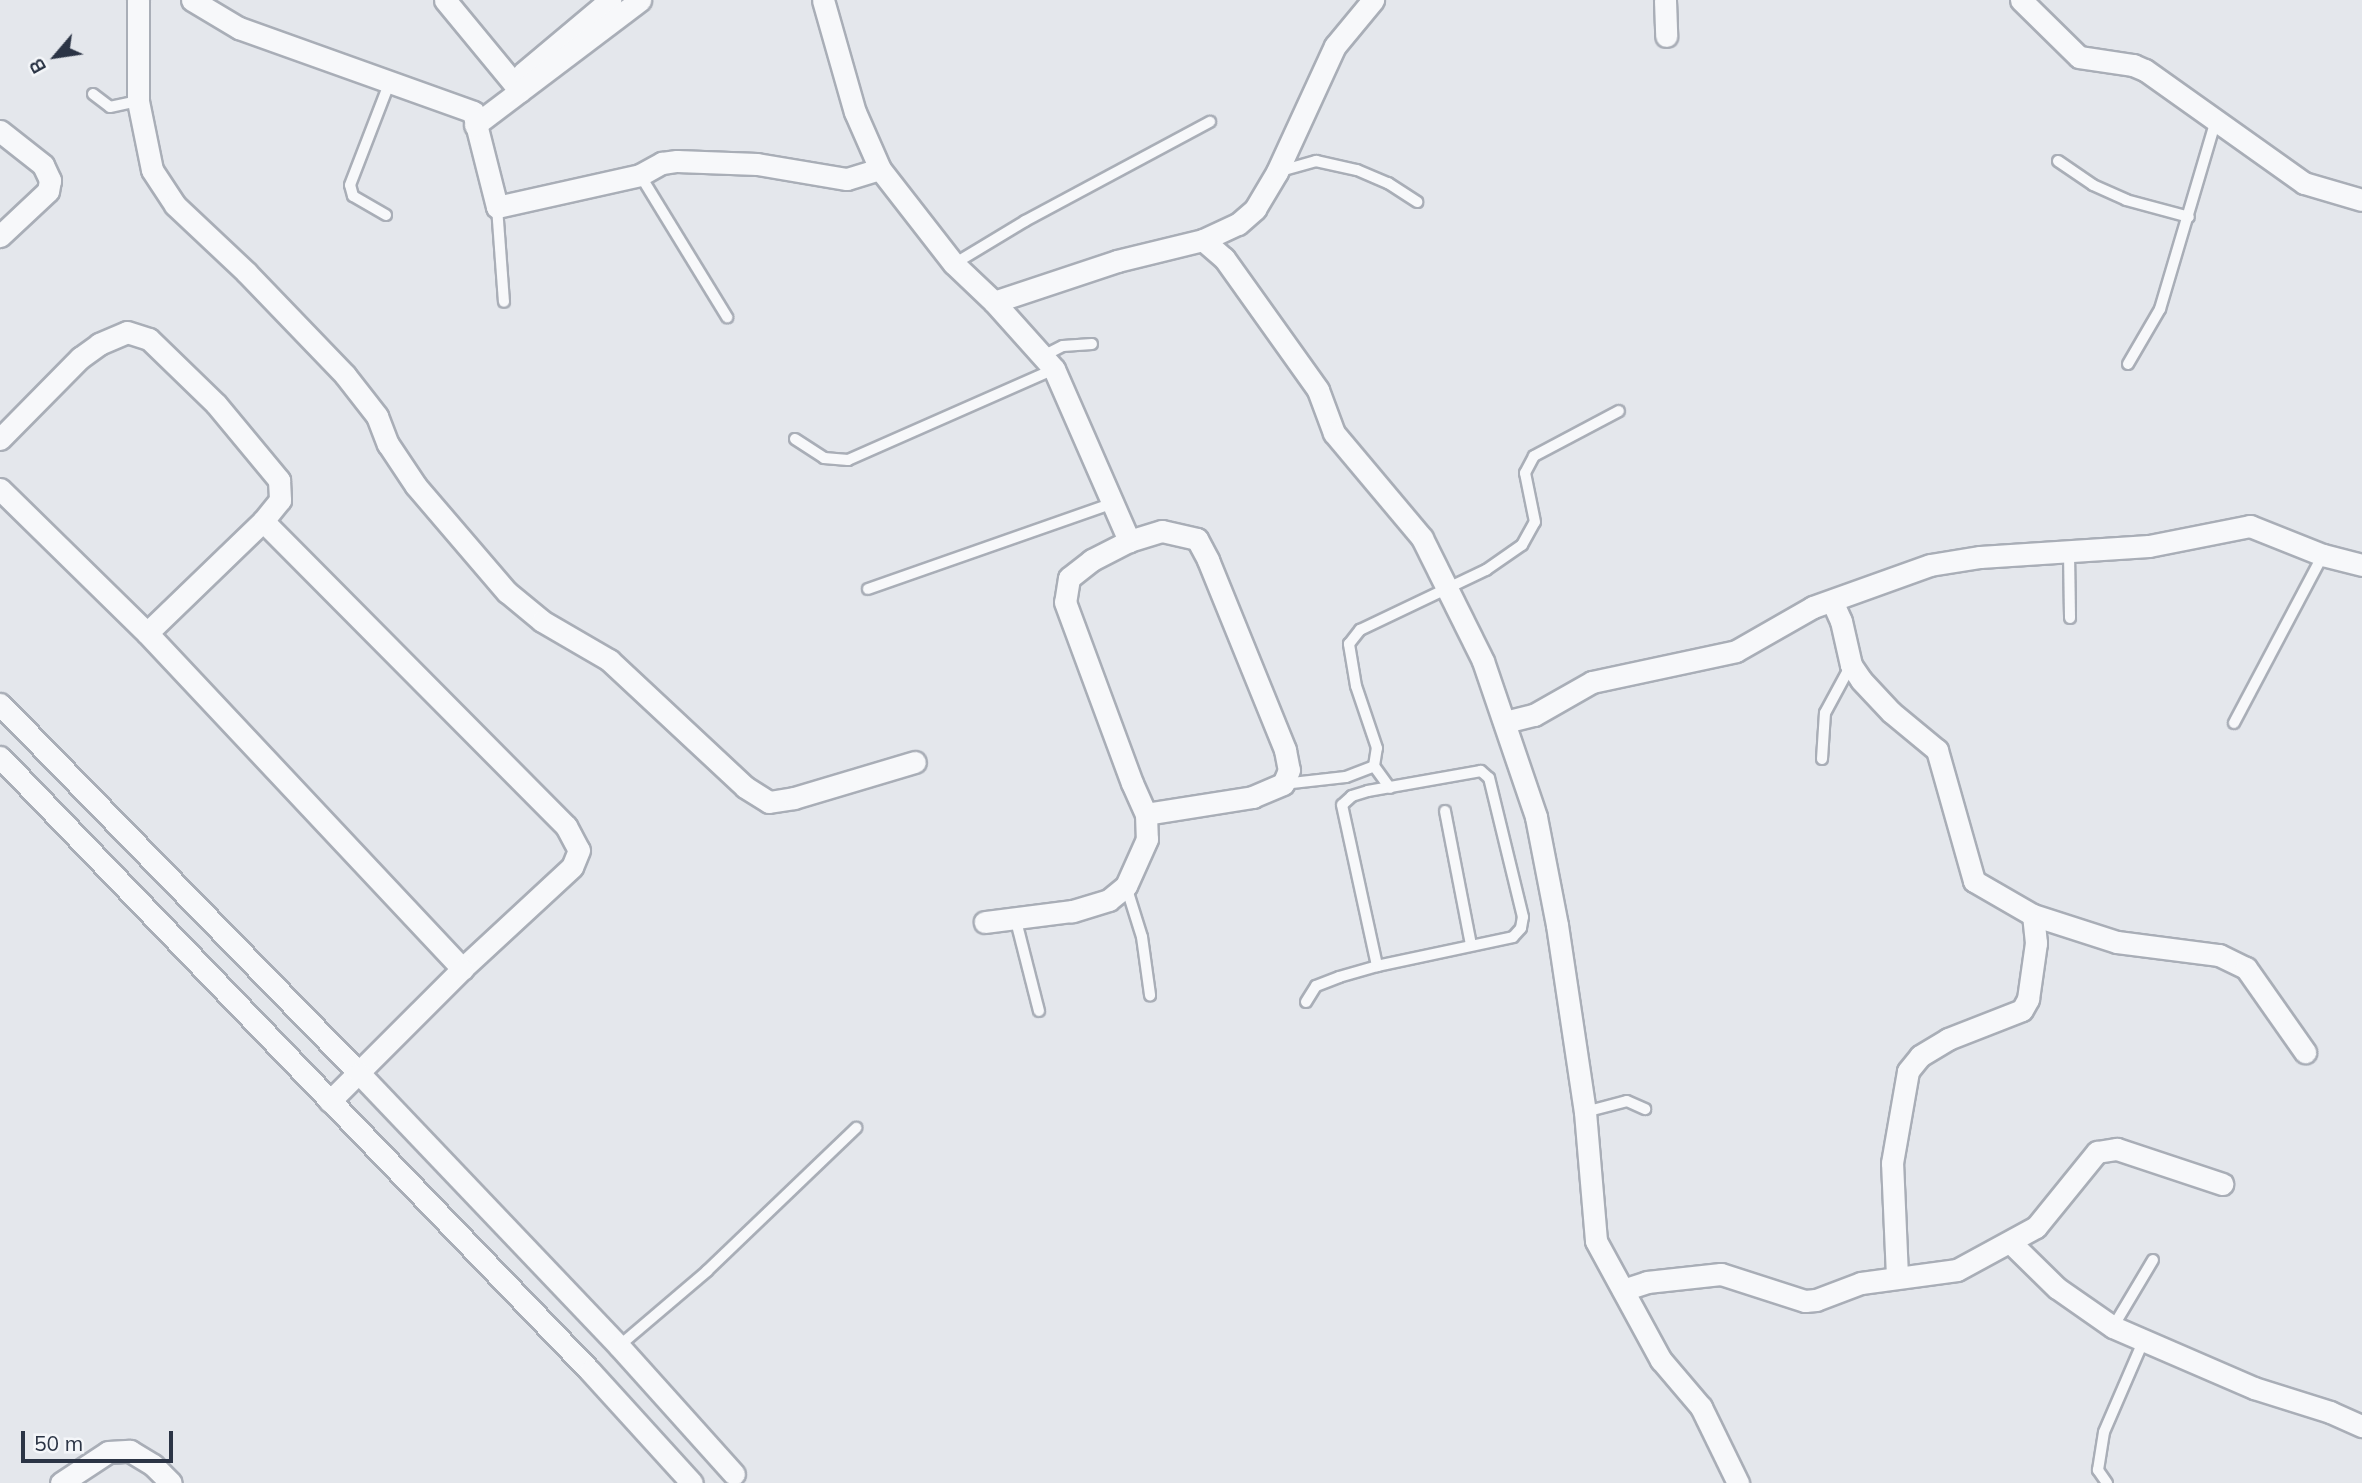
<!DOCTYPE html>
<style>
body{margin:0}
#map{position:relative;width:2362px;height:1483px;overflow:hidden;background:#e4e7ec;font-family:Mulish,sans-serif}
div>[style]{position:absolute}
.roads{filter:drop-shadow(2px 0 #a9aeb7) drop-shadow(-2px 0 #a9aeb7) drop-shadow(0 2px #a9aeb7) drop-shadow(0 -2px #a9aeb7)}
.lane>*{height:10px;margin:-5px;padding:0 5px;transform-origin:5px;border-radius:5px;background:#f7f8fa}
.street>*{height:21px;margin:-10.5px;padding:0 10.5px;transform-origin:10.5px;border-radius:10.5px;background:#f7f8fa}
span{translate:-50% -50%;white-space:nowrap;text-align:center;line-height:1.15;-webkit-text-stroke:5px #f4f6f9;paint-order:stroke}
.north{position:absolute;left:21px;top:21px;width:70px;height:70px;-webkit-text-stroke:5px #f4f6f9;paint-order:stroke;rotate:241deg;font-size:19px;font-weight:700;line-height:28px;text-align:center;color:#2b3445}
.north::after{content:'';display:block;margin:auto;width:24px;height:32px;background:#2b3445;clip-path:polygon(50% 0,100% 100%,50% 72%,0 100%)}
.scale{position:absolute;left:21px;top:1431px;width:152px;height:32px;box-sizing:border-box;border:4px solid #2b3445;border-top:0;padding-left:9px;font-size:21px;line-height:24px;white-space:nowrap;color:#2b3445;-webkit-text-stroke:5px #f4f6f9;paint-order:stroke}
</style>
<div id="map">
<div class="roads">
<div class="lane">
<div style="left:93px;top:94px;width:21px;rotate:37deg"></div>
<div style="left:110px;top:107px;width:29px;rotate:-12deg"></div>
<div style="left:2058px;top:161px;width:42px;rotate:34.4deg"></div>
<div style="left:2093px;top:185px;width:36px;rotate:24deg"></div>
<div style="left:2126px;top:200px;width:65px;rotate:15.1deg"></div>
<div style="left:1277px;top:172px;width:41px;rotate:-15.8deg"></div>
<div style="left:1316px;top:161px;width:42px;rotate:12.4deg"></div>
<div style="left:1357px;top:170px;width:34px;rotate:23deg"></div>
<div style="left:1388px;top:183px;width:35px;rotate:33deg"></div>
<div style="left:640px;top:175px;width:167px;rotate:58.5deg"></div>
<div style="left:497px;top:207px;width:95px;rotate:85.8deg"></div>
<div style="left:386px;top:215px;width:38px;rotate:-150deg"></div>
<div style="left:353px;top:196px;width:11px;rotate:-105deg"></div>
<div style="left:350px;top:185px;width:108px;rotate:-68.9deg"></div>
<div style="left:954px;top:264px;width:83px;rotate:-31.2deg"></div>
<div style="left:1025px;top:221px;width:210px;rotate:-28.2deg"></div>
<div style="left:1043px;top:356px;width:22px;rotate:-27deg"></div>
<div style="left:1063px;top:346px;width:29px;rotate:-4deg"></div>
<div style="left:2128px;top:364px;width:64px;rotate:-59.8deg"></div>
<div style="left:2160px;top:309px;width:197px;rotate:-73.5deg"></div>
<div style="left:795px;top:439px;width:35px;rotate:33deg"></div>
<div style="left:824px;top:458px;width:24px;rotate:5deg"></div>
<div style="left:848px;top:460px;width:225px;rotate:-23.8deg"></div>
<div style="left:2069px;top:553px;width:65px;rotate:89.1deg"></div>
<div style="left:868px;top:589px;width:261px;rotate:-19.3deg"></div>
<div style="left:2234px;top:723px;width:190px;rotate:-62.1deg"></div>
<div style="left:1822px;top:759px;width:46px;rotate:-86.3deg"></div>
<div style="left:1825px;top:713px;width:55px;rotate:-61.6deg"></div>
<div style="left:1374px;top:766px;width:27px;rotate:54deg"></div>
<div style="left:1283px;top:784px;width:63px;rotate:-6.3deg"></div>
<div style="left:1346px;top:777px;width:30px;rotate:-21deg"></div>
<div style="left:1374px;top:766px;width:18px;rotate:-81deg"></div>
<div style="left:1377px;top:748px;width:65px;rotate:-108.7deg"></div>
<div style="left:1356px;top:686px;width:43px;rotate:-99.5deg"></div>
<div style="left:1349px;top:644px;width:18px;rotate:-52deg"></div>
<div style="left:1360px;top:630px;width:140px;rotate:-25.5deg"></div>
<div style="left:1486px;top:570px;width:44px;rotate:-34.8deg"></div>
<div style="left:1522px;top:545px;width:26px;rotate:-61deg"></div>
<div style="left:1535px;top:522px;width:50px;rotate:-101.5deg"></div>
<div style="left:1525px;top:473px;width:19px;rotate:-62deg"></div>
<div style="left:1534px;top:456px;width:96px;rotate:-27.9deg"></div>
<div style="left:1445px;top:811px;width:136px;rotate:79deg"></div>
<div style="left:1126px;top:886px;width:53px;rotate:72.6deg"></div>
<div style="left:1142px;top:937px;width:59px;rotate:82.1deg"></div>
<div style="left:1015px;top:917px;width:97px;rotate:75.7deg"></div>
<div style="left:1306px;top:1002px;width:19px;rotate:-58deg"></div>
<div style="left:1316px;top:986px;width:25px;rotate:-21deg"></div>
<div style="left:1339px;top:977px;width:40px;rotate:-16deg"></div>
<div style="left:1377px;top:966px;width:139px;rotate:-12deg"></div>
<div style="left:1513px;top:937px;width:12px;rotate:-48deg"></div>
<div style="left:1521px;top:928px;width:11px;rotate:-80deg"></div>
<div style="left:1523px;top:917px;width:143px;rotate:-103.7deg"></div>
<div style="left:1489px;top:778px;width:11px;rotate:-139deg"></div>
<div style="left:1481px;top:771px;width:115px;rotate:170deg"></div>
<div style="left:1368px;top:791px;width:17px;rotate:163deg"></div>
<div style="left:1352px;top:796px;width:13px;rotate:138deg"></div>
<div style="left:1342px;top:805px;width:165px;rotate:77.7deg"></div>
<div style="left:1585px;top:1112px;width:43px;rotate:-14.7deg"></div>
<div style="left:1627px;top:1101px;width:20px;rotate:24deg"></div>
<div style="left:2113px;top:1327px;width:78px;rotate:-59.2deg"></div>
<div style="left:619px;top:1346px;width:116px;rotate:-40.4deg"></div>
<div style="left:707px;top:1271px;width:207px;rotate:-43.8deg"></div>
<div style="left:2107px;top:1483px;width:16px;rotate:-125deg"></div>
<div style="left:2098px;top:1470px;width:38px;rotate:-81deg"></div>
<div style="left:2104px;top:1432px;width:98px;rotate:-66.6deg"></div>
</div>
<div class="street">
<div style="left:138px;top:0;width:101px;rotate:90deg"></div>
<div style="left:138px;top:101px;width:70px;rotate:78.5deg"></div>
<div style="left:152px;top:170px;width:42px;rotate:56.7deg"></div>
<div style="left:175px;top:205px;width:98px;rotate:43.3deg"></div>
<div style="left:246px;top:272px;width:143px;rotate:46.1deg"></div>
<div style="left:345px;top:375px;width:52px;rotate:52deg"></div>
<div style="left:377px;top:416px;width:30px;rotate:69deg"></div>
<div style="left:388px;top:444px;width:50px;rotate:56.3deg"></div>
<div style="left:416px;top:486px;width:140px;rotate:49.4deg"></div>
<div style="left:507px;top:592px;width:45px;rotate:39.6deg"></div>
<div style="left:542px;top:621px;width:78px;rotate:30.2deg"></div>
<div style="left:609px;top:660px;width:186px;rotate:43deg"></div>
<div style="left:745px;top:787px;width:28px;rotate:32deg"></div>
<div style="left:769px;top:802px;width:25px;rotate:-9deg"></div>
<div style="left:794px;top:798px;width:126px;rotate:-16.6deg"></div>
<div style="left:192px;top:0;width:55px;rotate:30.8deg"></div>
<div style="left:239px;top:28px;width:249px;rotate:19.7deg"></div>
<div style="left:445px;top:0;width:118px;rotate:50.5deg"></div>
<div style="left:823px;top:0;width:116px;rotate:74.1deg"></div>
<div style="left:855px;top:112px;width:62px;rotate:66.3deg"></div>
<div style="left:880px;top:169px;width:120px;rotate:52.1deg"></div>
<div style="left:954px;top:264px;width:55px;rotate:43.5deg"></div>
<div style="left:994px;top:302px;width:90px;rotate:48.2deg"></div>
<div style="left:1054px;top:369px;width:188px;rotate:66.4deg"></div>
<div style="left:1129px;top:541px;width:42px;rotate:152.8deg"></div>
<div style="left:1092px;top:560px;width:29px;rotate:142deg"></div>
<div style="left:1069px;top:578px;width:24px;rotate:99deg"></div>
<div style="left:1065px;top:602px;width:193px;rotate:69.7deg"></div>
<div style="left:1132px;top:783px;width:34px;rotate:66deg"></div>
<div style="left:1146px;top:814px;width:25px;rotate:88deg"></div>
<div style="left:1147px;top:839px;width:51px;rotate:114.1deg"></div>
<div style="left:1126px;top:886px;width:22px;rotate:141deg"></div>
<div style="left:1109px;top:900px;width:39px;rotate:163deg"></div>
<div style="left:1072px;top:911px;width:88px;rotate:172.8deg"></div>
<div style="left:1665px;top:0;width:36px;rotate:88deg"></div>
<div style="left:2021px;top:0;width:81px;rotate:44.5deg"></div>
<div style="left:2079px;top:57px;width:55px;rotate:8.4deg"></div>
<div style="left:2133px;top:65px;width:13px;rotate:23deg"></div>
<div style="left:2145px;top:70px;width:195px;rotate:35.4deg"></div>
<div style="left:2304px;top:183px;width:60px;rotate:16.3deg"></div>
<div style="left:523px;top:73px;width:114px;rotate:-40deg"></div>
<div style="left:473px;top:112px;width:98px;rotate:75.8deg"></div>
<div style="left:497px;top:207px;width:147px;rotate:-12.6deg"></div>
<div style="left:640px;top:175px;width:25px;rotate:-29deg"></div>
<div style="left:662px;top:163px;width:15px;rotate:-8deg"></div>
<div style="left:677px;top:161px;width:80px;rotate:2.1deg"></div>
<div style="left:757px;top:164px;width:91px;rotate:9.5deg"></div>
<div style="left:847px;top:179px;width:34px;rotate:-17deg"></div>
<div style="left:475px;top:125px;width:207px;rotate:-37.1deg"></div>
<div style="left:0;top:131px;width:55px;rotate:38.3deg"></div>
<div style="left:43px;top:165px;width:17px;rotate:65deg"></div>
<div style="left:50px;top:180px;width:11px;rotate:100deg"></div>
<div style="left:48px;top:191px;width:66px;rotate:136.8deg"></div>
<div style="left:1203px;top:240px;width:28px;rotate:41deg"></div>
<div style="left:1224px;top:258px;width:162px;rotate:54.5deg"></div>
<div style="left:1318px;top:390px;width:46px;rotate:69.6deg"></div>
<div style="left:1334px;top:433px;width:137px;rotate:50deg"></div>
<div style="left:1422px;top:538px;width:137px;rotate:63.6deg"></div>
<div style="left:1483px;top:661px;width:165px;rotate:71.2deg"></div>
<div style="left:1536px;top:817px;width:110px;rotate:79deg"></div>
<div style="left:1557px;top:925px;width:189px;rotate:81.5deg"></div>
<div style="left:1585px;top:1112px;width:129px;rotate:85.1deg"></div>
<div style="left:1596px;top:1241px;width:136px;rotate:61.4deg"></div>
<div style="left:1661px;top:1360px;width:62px;rotate:49.6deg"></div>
<div style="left:1701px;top:1407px;width:85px;rotate:64deg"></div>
<div style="left:994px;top:302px;width:130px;rotate:-18.4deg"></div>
<div style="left:1117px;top:261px;width:89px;rotate:-13.7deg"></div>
<div style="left:1203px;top:240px;width:38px;rotate:-25deg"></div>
<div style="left:1238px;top:224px;width:23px;rotate:-41deg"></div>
<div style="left:1255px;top:209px;width:43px;rotate:-59.3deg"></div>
<div style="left:1277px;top:172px;width:139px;rotate:-65.3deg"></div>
<div style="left:1335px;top:46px;width:60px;rotate:-50.4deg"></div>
<div style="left:0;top:439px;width:114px;rotate:-45.4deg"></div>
<div style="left:80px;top:358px;width:24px;rotate:-36deg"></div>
<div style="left:99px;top:344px;width:30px;rotate:-23deg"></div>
<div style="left:127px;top:332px;width:23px;rotate:18deg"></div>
<div style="left:149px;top:339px;width:93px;rotate:44.1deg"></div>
<div style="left:216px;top:404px;width:99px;rotate:50.3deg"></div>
<div style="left:279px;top:480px;width:20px;rotate:87deg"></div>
<div style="left:280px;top:500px;width:27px;rotate:129deg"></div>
<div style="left:263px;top:521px;width:161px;rotate:136deg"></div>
<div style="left:0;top:489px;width:206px;rotate:44.4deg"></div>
<div style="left:147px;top:633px;width:461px;rotate:46.8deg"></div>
<div style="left:263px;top:521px;width:430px;rotate:45.2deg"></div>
<div style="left:566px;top:826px;width:27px;rotate:62deg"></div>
<div style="left:579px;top:850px;width:18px;rotate:112deg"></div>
<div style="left:572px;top:867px;width:150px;rotate:137.2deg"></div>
<div style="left:462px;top:969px;width:187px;rotate:135deg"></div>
<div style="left:1129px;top:541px;width:34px;rotate:-17deg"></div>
<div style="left:1162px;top:531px;width:36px;rotate:13deg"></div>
<div style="left:1197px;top:539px;width:24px;rotate:62deg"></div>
<div style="left:1208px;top:560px;width:205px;rotate:67.9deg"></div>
<div style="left:1285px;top:750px;width:20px;rotate:79deg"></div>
<div style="left:1289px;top:770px;width:15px;rotate:113deg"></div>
<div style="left:1283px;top:784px;width:33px;rotate:157deg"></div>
<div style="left:1253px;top:797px;width:108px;rotate:171deg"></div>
<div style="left:1832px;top:601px;width:22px;rotate:66deg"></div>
<div style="left:1841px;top:621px;width:45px;rotate:77.2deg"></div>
<div style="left:1851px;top:665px;width:18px;rotate:56deg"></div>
<div style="left:1861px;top:680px;width:44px;rotate:46.8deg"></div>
<div style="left:1891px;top:712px;width:60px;rotate:39.6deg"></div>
<div style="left:1937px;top:750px;width:136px;rotate:74.2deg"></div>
<div style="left:1974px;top:881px;width:68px;rotate:30deg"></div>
<div style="left:2033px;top:915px;width:88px;rotate:17.8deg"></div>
<div style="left:2117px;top:942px;width:103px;rotate:7.3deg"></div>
<div style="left:2219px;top:955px;width:30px;rotate:26deg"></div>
<div style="left:2246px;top:968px;width:103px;rotate:54.9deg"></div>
<div style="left:0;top:704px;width:515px;rotate:45.79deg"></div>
<div style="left:359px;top:1073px;width:377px;rotate:46.4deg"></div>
<div style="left:619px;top:1346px;width:172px;rotate:48.1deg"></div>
<div style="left:1505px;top:722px;width:30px;rotate:-14deg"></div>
<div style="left:1534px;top:715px;width:67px;rotate:-29.6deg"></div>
<div style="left:1592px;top:682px;width:147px;rotate:-12.1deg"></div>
<div style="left:1736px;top:651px;width:89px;rotate:-29.7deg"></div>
<div style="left:1813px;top:607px;width:124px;rotate:-19.7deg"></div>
<div style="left:1930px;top:565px;width:51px;rotate:-9.1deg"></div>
<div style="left:1980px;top:557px;width:169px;rotate:-3.7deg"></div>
<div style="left:2149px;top:546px;width:103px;rotate:-11.2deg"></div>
<div style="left:2250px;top:526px;width:79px;rotate:21.7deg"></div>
<div style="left:2323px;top:555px;width:40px;rotate:14.4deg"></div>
<div style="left:0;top:757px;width:852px;rotate:46.14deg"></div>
<div style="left:590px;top:1371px;width:151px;rotate:47.7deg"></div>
<div style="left:2010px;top:1242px;width:66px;rotate:44.4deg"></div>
<div style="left:2057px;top:1288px;width:68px;rotate:34.9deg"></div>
<div style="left:2113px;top:1327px;width:154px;rotate:23.4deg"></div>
<div style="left:2254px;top:1388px;width:80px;rotate:17.5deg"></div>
<div style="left:2330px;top:1412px;width:35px;rotate:24deg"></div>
<div style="left:1897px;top:1276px;width:113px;rotate:-92.5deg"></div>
<div style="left:1892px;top:1163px;width:93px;rotate:-80.1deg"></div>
<div style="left:1908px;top:1071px;width:19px;rotate:-51deg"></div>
<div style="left:1920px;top:1056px;width:33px;rotate:-31deg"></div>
<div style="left:1948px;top:1039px;width:79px;rotate:-21.4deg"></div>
<div style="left:2022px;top:1010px;width:13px;rotate:-61deg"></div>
<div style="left:2028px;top:999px;width:57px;rotate:-81.9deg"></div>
<div style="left:2036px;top:943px;width:28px;rotate:-96deg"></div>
<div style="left:1623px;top:1290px;width:25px;rotate:-18deg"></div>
<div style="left:1647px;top:1282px;width:74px;rotate:-6.2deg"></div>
<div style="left:1721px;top:1274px;width:88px;rotate:17.8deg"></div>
<div style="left:1805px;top:1301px;width:11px;rotate:-5deg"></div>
<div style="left:1816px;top:1300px;width:48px;rotate:-20.7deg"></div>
<div style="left:1861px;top:1283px;width:97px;rotate:-7.7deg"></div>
<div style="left:1957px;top:1270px;width:90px;rotate:-28.6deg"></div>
<div style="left:2036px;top:1227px;width:97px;rotate:-50.9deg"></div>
<div style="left:2097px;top:1152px;width:20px;rotate:-9deg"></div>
<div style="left:2117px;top:1149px;width:111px;rotate:18.4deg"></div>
<div style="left:61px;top:1483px;width:56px;rotate:-33.4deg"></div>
<div style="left:108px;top:1452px;width:22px;rotate:-3deg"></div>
<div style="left:130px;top:1451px;width:27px;rotate:31deg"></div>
<div style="left:153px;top:1465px;width:25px;rotate:45deg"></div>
</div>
</div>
<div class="north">B</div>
<div class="scale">50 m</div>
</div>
